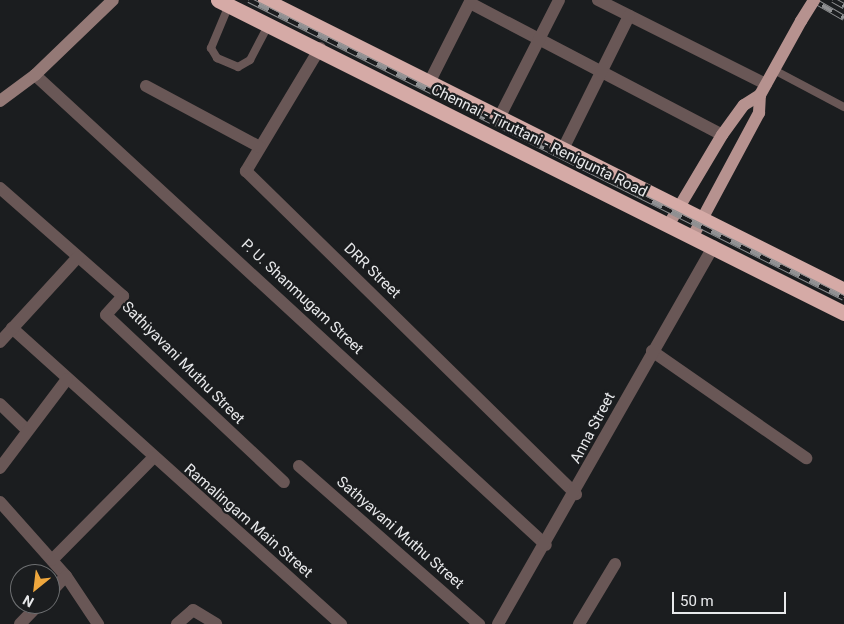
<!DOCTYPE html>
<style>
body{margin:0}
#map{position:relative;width:844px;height:624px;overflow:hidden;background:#1b1d1f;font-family:Roboto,sans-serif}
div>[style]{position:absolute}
.lane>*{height:8px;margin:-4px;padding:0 4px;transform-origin:4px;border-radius:4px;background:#695756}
.street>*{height:12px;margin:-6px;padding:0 6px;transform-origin:6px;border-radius:6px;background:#695756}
.secondary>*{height:12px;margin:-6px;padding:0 6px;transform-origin:6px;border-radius:6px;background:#947976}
.primary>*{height:12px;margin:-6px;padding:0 6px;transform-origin:6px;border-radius:6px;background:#b6928f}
.highway>*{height:15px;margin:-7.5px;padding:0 7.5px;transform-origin:7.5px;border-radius:7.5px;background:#d5aaa6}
.rail>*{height:5.5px;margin-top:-2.75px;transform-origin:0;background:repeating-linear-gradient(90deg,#1b1d1f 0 11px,#8f9092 0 22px);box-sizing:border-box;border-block:1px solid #8f9092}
.primary-bridge>*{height:12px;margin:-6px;padding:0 6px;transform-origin:6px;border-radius:6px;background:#b6928f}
span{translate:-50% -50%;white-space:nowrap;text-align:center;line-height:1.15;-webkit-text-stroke:4.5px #1b1d1f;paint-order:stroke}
.street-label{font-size:15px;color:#e8e9eb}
.north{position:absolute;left:10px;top:564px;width:50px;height:50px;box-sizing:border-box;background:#1b1d1f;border:1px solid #6d6f71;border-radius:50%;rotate:209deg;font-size:14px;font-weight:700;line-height:20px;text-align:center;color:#e8e9eb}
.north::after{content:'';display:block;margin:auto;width:18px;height:22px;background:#efa73d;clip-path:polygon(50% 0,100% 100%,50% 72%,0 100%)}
.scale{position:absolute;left:672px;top:592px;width:114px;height:22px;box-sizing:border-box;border:2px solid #e8e9eb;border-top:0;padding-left:6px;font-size:15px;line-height:18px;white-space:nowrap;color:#e8e9eb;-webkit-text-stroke:4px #1b1d1f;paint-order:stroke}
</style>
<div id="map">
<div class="lane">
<div style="left:229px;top:5px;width:47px;rotate:112.7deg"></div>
<div style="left:211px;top:48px;width:12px;rotate:59deg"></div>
<div style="left:217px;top:58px;width:23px;rotate:23deg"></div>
<div style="left:238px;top:67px;width:14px;rotate:-30deg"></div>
<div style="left:250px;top:60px;width:41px;rotate:-62.2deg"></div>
<div style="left:774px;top:70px;width:79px;rotate:27.9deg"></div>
</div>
<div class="street">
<div style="left:598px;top:0;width:188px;rotate:26.6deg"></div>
<div style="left:470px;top:3px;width:284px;rotate:27.6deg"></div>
<div style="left:320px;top:48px;width:144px;rotate:121deg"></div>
<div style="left:246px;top:171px;width:462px;rotate:44.4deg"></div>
<div style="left:35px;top:75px;width:694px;rotate:42.61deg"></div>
<div style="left:430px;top:81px;width:91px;rotate:-63.2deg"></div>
<div style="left:146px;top:86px;width:129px;rotate:28.2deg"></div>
<div style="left:499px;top:118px;width:132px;rotate:-63deg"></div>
<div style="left:562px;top:151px;width:151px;rotate:-63.6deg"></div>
<div style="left:0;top:188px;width:164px;rotate:41.3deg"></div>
<div style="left:123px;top:296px;width:25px;rotate:132deg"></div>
<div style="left:106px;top:315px;width:244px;rotate:43.2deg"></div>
<div style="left:12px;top:328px;width:443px;rotate:42deg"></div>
<div style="left:0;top:342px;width:115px;rotate:-47.5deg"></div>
<div style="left:652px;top:351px;width:188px;rotate:34.8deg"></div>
<div style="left:0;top:404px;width:37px;rotate:44deg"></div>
<div style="left:299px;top:466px;width:240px;rotate:41.3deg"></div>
<div style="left:0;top:468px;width:111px;rotate:-53deg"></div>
<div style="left:0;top:502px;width:99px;rotate:48.3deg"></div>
<div style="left:66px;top:576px;width:58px;rotate:56.3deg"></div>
<div style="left:52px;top:560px;width:144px;rotate:-45.3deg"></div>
<div style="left:50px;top:593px;width:23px;rotate:-47deg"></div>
<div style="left:20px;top:624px;width:28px;rotate:-46deg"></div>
<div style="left:177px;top:624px;width:21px;rotate:-41deg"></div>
<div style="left:193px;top:610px;width:27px;rotate:31deg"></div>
<div style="left:498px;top:624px;width:435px;rotate:-60.3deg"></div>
<div style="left:579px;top:624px;width:70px;rotate:-59deg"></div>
</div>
<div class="secondary">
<div style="left:0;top:101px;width:44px;rotate:-36.6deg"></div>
<div style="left:35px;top:75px;width:108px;rotate:-43.9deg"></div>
</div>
<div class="primary">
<div style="left:669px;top:224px;width:104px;rotate:-59.2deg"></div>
<div style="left:722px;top:135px;width:37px;rotate:-54deg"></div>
<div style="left:744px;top:105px;width:19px;rotate:-32deg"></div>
<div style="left:693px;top:236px;width:140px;rotate:-61.8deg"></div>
<div style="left:759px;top:113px;width:18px;rotate:-87deg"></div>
<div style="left:760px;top:95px;width:85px;rotate:-61deg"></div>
</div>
<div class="highway">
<div style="left:218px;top:0;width:700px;rotate:26.57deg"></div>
<div style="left:265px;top:0;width:648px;rotate:26.6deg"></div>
</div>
<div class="rail">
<div style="left:249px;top:0;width:665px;rotate:26.6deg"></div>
<div style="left:813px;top:0;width:36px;rotate:30deg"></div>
<div style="left:833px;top:0;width:13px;rotate:29deg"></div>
</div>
<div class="primary-bridge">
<div style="left:801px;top:21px;width:25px;rotate:-58deg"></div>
</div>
<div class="street-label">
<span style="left:539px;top:141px;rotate:26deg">Chennai - Tiruttani - Renigunta Road</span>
<span style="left:372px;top:271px;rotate:44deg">DRR Street</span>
<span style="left:302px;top:297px;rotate:43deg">P. U. Shanmugam Street</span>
<span style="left:183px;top:363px;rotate:45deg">Sathiyavani Muthu Street</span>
<span style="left:593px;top:428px;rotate:-62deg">Anna Street</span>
<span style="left:248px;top:521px;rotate:41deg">Ramalingam Main Street</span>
<span style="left:400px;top:533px;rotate:41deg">Sathyavani Muthu Street</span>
</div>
<div class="north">N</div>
<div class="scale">50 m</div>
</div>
